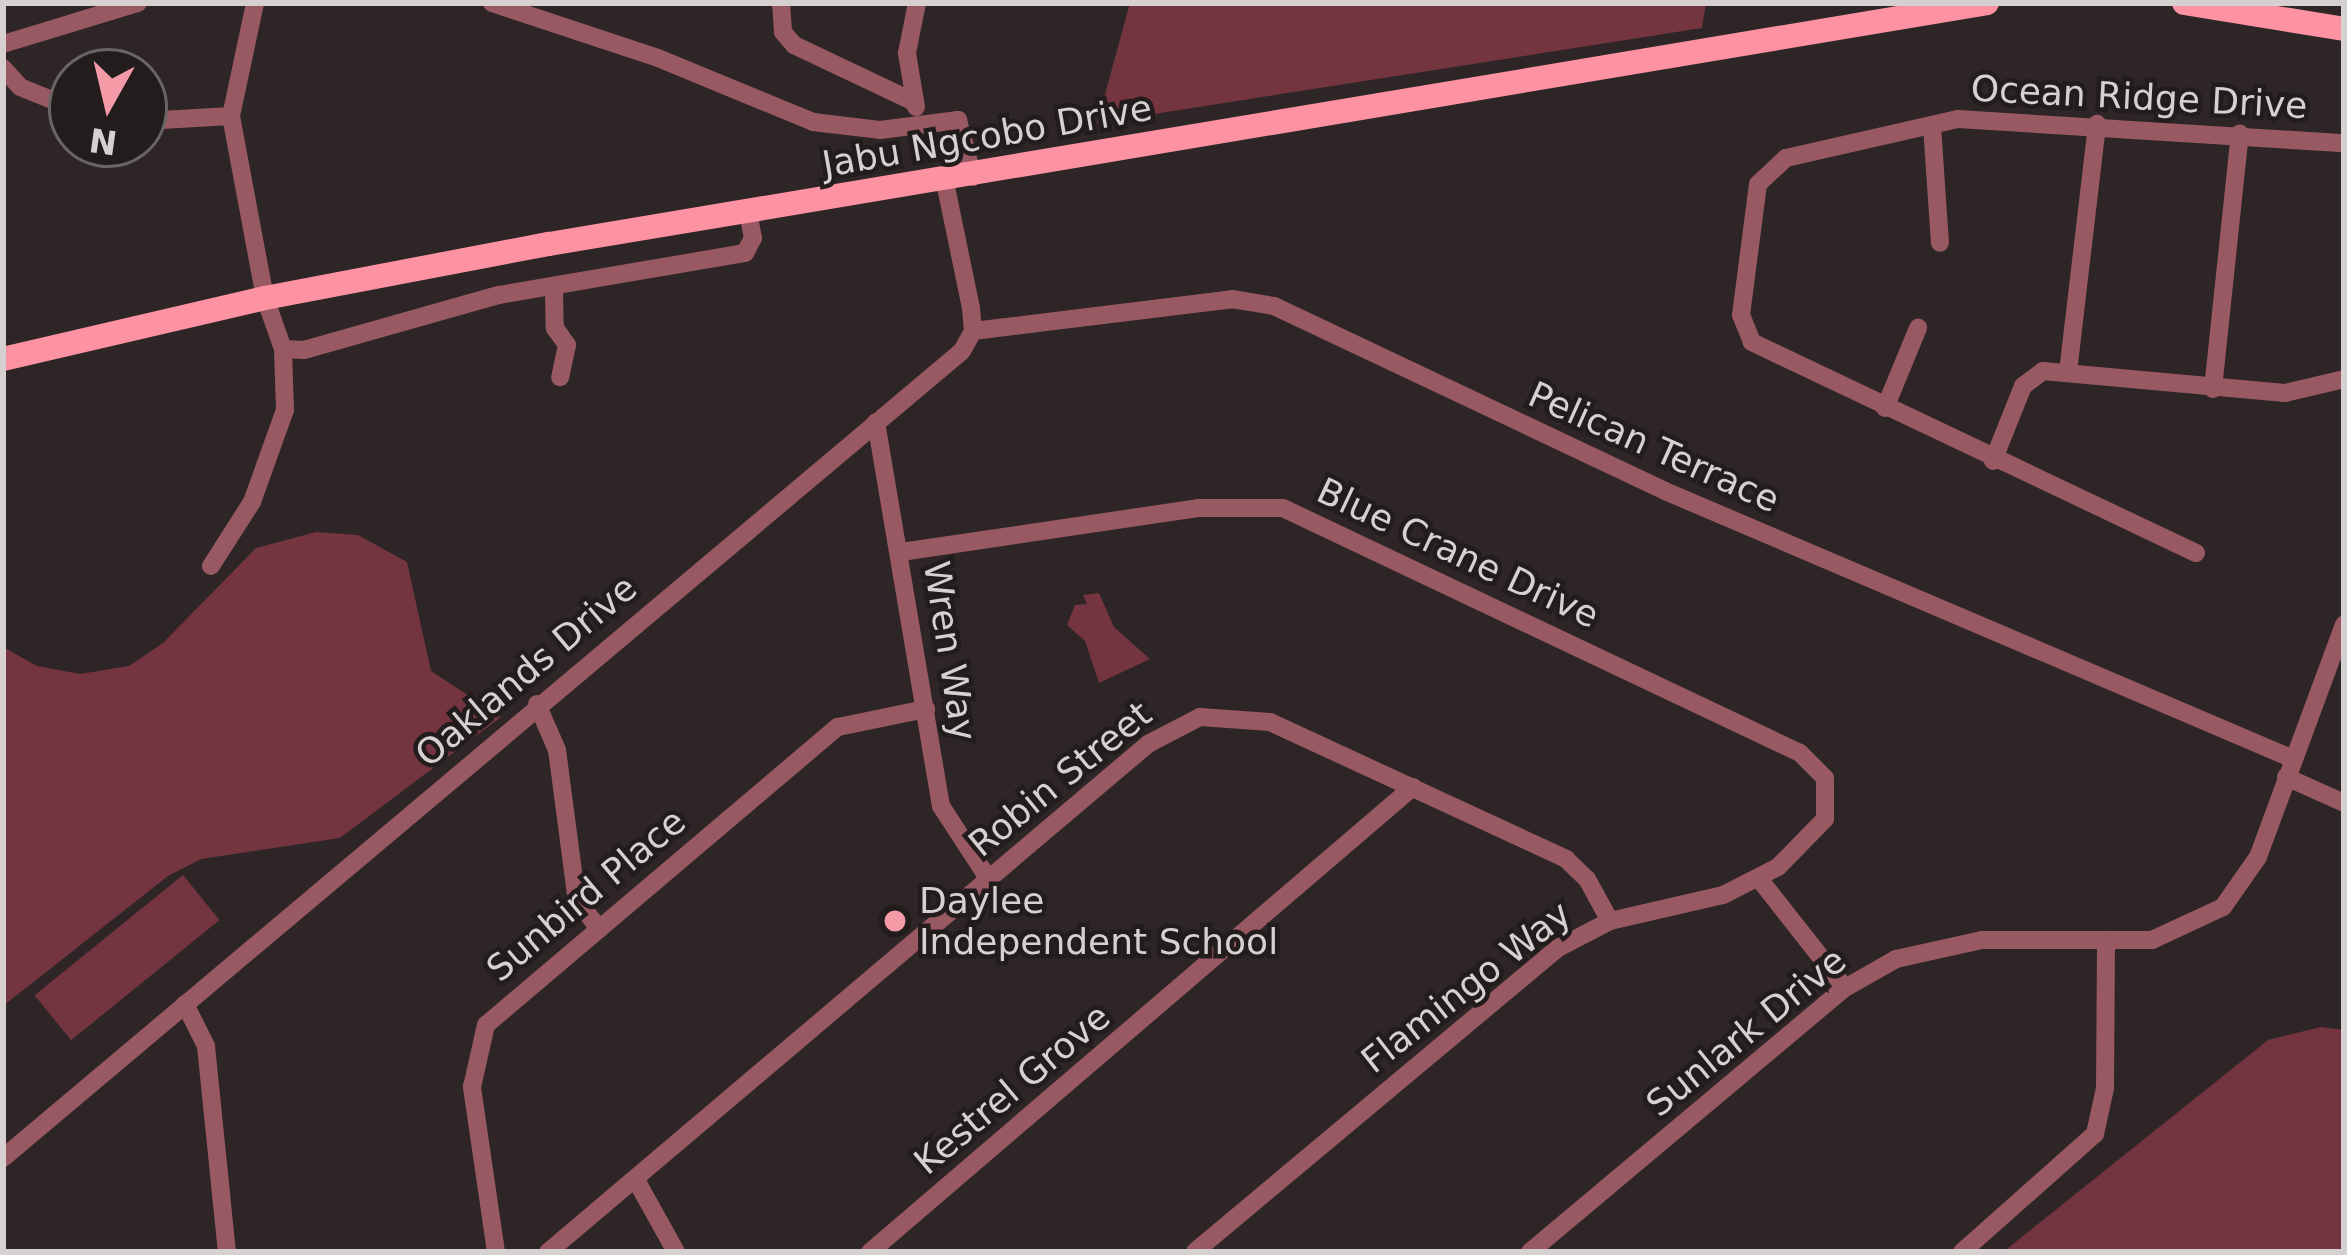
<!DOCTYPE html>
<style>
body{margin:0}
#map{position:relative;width:2347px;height:1255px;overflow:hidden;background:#2d2526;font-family:"DejaVu Sans",sans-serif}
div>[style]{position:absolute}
.green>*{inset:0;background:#743440;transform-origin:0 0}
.minor>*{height:18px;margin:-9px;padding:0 9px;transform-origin:9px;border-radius:9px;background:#995963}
.major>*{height:24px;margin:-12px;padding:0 12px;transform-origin:12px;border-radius:12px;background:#fc92a2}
.dots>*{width:33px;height:33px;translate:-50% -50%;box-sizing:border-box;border:6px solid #231c1d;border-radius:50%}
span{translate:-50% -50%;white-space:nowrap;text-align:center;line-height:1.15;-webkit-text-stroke:9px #231c1d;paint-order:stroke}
.street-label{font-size:36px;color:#d6d0d1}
.poi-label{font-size:36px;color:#d6d0d1}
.left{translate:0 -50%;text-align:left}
.frame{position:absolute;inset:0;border:6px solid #d6d0d1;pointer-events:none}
.north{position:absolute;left:48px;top:48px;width:120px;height:120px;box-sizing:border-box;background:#231c1d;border:3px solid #6b6465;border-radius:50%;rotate:188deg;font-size:33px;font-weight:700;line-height:48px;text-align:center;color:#d6d0d1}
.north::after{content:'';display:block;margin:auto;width:42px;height:54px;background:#f49aa6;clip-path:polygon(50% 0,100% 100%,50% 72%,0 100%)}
</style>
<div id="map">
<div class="green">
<div style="clip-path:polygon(1130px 3px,1706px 3px,1702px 28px,1097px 123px)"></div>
<div style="clip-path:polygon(316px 532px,358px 535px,407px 562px,431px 671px,501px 717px,340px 838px,201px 859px,168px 876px,3px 1006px,3px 647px,37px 666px,80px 674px,129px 666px,163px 643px,256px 548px)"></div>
<div style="clip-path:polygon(1099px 593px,1114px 627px,1150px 659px,1099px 683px,1085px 641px,1067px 625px,1075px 605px,1087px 604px,1083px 595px)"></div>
<div style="left:183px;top:875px;width:58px;height:191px;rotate:51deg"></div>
<div style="clip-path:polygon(2321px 1027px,2344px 1030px,2344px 1252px,2003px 1252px,2268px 1040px)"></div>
</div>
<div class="minor">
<div style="left:492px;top:3px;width:175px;rotate:18.3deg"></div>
<div style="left:658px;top:58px;width:168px;rotate:22.4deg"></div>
<div style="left:813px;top:122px;width:67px;rotate:6.8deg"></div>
<div style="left:880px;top:130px;width:79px;rotate:-7.3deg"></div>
<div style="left:958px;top:120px;width:59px;rotate:75.3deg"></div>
<div style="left:781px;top:3px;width:29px;rotate:86deg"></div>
<div style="left:783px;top:32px;width:17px;rotate:50deg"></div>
<div style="left:794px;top:45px;width:131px;rotate:25.4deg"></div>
<div style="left:3px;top:44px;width:141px;rotate:-16.9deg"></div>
<div style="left:3px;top:68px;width:25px;rotate:48deg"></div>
<div style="left:20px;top:87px;width:56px;rotate:22deg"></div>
<div style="left:916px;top:107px;width:55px;rotate:-99.5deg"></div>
<div style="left:907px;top:53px;width:51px;rotate:-78.7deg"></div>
<div style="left:144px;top:121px;width:87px;rotate:-3.3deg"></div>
<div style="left:1932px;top:126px;width:117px;rotate:86.1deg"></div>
<div style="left:554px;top:289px;width:39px;rotate:89deg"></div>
<div style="left:555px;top:328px;width:21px;rotate:55deg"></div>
<div style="left:567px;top:345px;width:33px;rotate:102deg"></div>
<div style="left:973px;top:331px;width:261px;rotate:-7deg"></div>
<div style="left:1232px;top:299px;width:43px;rotate:9.5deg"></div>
<div style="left:1274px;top:306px;width:433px;rotate:25.3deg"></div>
<div style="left:1665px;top:491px;width:681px;rotate:23.1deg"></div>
<div style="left:283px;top:349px;width:21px;rotate:3deg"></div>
<div style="left:304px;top:350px;width:203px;rotate:-15.8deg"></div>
<div style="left:499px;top:295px;width:250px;rotate:-9.7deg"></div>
<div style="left:745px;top:253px;width:17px;rotate:-62deg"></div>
<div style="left:753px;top:238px;width:25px;rotate:-101deg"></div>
<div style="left:2068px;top:372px;width:250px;rotate:-83.3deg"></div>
<div style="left:2213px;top:389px;width:257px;rotate:-84deg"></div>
<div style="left:1885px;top:408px;width:87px;rotate:-67.6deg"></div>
<div style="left:876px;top:422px;width:389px;rotate:80.4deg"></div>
<div style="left:941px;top:806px;width:86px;rotate:56.9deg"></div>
<div style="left:1993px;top:461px;width:81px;rotate:-68.2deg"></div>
<div style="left:2023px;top:386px;width:25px;rotate:-37deg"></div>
<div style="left:2043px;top:371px;width:243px;rotate:5.2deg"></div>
<div style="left:2285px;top:393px;width:61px;rotate:-13.3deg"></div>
<div style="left:901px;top:552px;width:300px;rotate:-8.4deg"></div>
<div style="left:1198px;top:508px;width:85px"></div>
<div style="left:1283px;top:508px;width:572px;rotate:25.36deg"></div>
<div style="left:1800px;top:753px;width:35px;rotate:45deg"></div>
<div style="left:1825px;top:778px;width:41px;rotate:90deg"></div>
<div style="left:1825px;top:819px;width:67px;rotate:134.4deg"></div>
<div style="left:1778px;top:867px;width:62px;rotate:153deg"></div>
<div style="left:1723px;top:895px;width:116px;rotate:167deg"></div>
<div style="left:1610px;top:921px;width:59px;rotate:152.6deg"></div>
<div style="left:1558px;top:948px;width:473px;rotate:140.1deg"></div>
<div style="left:2196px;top:553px;width:492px;rotate:-154.6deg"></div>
<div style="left:1752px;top:342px;width:29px;rotate:-112deg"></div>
<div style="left:1741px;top:315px;width:132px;rotate:-82.6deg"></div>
<div style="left:1758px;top:184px;width:38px;rotate:-43deg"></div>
<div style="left:1786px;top:158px;width:176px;rotate:-12.8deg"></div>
<div style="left:1958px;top:119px;width:387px;rotate:3.6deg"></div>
<div style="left:211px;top:566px;width:76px;rotate:-57.4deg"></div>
<div style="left:252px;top:502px;width:98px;rotate:-70.3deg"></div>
<div style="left:285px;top:410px;width:61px;rotate:-91.9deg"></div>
<div style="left:283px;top:349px;width:54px;rotate:-109.4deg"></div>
<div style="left:265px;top:298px;width:185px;rotate:-100.6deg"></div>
<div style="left:231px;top:116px;width:116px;rotate:-78deg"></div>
<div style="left:537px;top:704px;width:50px;rotate:66.5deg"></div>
<div style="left:557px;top:750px;width:152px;rotate:82.5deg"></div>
<div style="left:577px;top:901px;width:36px;rotate:51deg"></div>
<div style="left:2286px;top:777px;width:64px;rotate:24.1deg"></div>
<div style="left:1760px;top:880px;width:137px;rotate:51.8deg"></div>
<div style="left:185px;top:1004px;width:47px;rotate:63.4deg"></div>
<div style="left:206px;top:1046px;width:207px;rotate:84.2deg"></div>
<div style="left:3px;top:1158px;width:1253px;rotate:-40.08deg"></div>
<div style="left:962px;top:351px;width:23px;rotate:-61deg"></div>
<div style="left:973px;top:331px;width:23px;rotate:-95deg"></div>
<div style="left:971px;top:308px;width:128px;rotate:-101.7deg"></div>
<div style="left:636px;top:1180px;width:82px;rotate:60.9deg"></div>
<div style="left:496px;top:1252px;width:167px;rotate:-98.3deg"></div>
<div style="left:472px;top:1087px;width:64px;rotate:-77.3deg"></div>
<div style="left:486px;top:1025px;width:461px;rotate:-40.3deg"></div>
<div style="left:838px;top:727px;width:90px;rotate:-11.6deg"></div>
<div style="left:548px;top:1252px;width:786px;rotate:-40.25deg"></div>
<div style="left:1148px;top:744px;width:59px;rotate:-27.4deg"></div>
<div style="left:1200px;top:717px;width:70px;rotate:4.1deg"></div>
<div style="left:1270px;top:722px;width:326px;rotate:24.8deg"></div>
<div style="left:1566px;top:859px;width:29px;rotate:44deg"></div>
<div style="left:1587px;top:879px;width:48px;rotate:61.3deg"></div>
<div style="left:870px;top:1252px;width:715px;rotate:-40.58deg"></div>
<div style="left:1530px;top:1252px;width:411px;rotate:-40deg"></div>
<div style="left:1845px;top:988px;width:59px;rotate:-29.6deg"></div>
<div style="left:1896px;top:959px;width:88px;rotate:-12.5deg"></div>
<div style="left:1982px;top:940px;width:170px"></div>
<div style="left:2152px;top:940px;width:78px;rotate:-24.9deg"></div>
<div style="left:2223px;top:907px;width:61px;rotate:-55deg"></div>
<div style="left:2258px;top:857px;width:248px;rotate:-69.7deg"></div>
<div style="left:1962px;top:1252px;width:178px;rotate:-41.6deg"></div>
<div style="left:2095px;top:1134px;width:47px;rotate:-77.7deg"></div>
<div style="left:2105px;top:1088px;width:145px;rotate:-89.6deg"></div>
</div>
<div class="major">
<div style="left:2184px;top:3px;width:162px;rotate:9.2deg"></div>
<div style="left:3px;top:359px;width:269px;rotate:-13.1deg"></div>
<div style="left:265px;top:298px;width:289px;rotate:-10.8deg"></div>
<div style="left:549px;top:244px;width:1458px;rotate:-9.51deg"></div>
</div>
<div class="dots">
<div style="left:895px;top:921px;background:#f49aa6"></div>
</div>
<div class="street-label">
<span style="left:2139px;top:97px;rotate:3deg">Ocean Ridge Drive</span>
<span style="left:987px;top:136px;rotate:-10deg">Jabu Ngcobo Drive</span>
<span style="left:1654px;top:447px;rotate:24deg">Pelican Terrace</span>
<span style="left:1458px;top:553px;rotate:25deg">Blue Crane Drive</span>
<span style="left:950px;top:651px;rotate:81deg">Wren Way</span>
<span style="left:526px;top:671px;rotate:-40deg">Oaklands Drive</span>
<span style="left:1060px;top:779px;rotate:-39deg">Robin Street</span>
<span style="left:586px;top:895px;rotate:-40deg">Sunbird Place</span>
<span style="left:1466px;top:987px;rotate:-38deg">Flamingo Way</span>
<span style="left:1746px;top:1032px;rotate:-39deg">Sunlark Drive</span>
<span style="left:1012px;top:1089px;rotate:-40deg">Kestrel Grove</span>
</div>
<div class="poi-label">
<span class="left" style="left:919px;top:921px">Daylee<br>Independent School</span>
</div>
<div class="frame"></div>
<div class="north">N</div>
</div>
